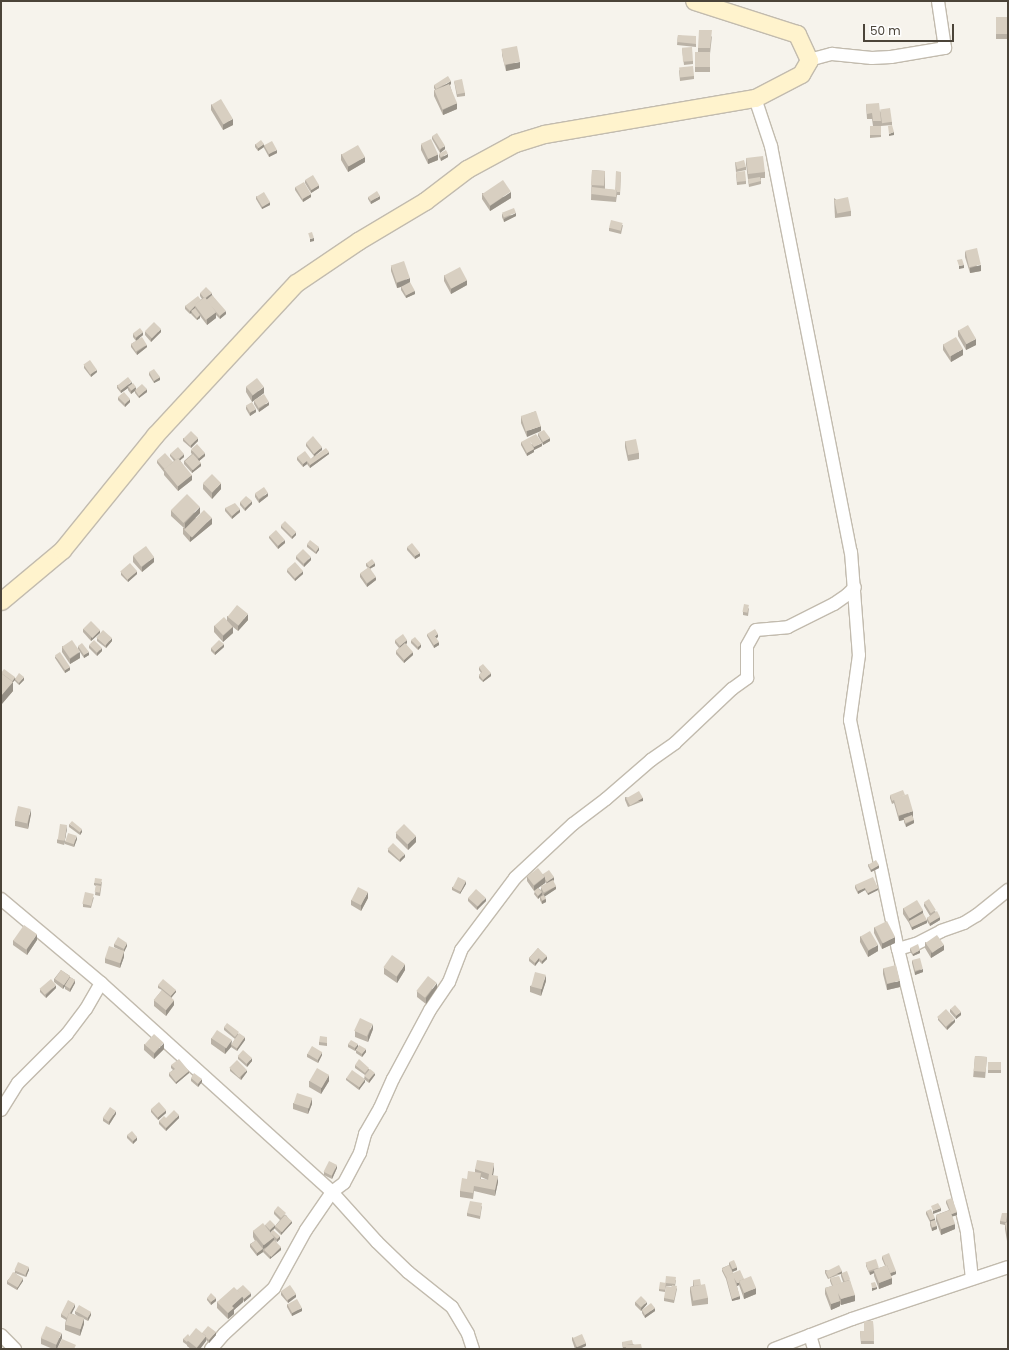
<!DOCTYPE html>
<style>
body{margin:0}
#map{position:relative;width:1009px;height:1350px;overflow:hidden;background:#f6f3ec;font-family:Poppins,sans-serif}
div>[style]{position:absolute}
.roads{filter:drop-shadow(1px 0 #c2bbae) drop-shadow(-1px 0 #c2bbae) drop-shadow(0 1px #c2bbae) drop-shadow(0 -1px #c2bbae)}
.street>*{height:12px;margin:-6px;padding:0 6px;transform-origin:6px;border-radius:6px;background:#fff}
.secondary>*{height:17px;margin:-8.5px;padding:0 8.5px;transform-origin:8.5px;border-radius:8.5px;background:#fff3cd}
.wall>*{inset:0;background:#bab2a6;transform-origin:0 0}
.shaded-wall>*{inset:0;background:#979187;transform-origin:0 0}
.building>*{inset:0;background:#d8cfc1;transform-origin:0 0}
span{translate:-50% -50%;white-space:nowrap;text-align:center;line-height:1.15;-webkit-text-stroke:3px #fff;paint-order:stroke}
.frame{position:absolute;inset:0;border:2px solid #4b4439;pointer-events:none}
.scale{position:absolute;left:863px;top:24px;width:91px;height:18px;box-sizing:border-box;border:2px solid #4b4439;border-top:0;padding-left:5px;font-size:12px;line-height:14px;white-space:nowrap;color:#4b4439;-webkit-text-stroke:3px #fff;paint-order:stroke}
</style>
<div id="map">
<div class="roads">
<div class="street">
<div style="left:809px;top:60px;width:24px;rotate:-15deg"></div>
<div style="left:832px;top:54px;width:40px;rotate:5.7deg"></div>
<div style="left:872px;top:58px;width:19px;rotate:-3deg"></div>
<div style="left:891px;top:57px;width:55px;rotate:-9.5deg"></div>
<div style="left:945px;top:48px;width:48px;rotate:-98.5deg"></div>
<div style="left:755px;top:98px;width:51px;rotate:71.6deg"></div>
<div style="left:771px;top:146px;width:414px;rotate:78.9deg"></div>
<div style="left:851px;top:552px;width:103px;rotate:85.6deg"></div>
<div style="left:859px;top:655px;width:66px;rotate:97.9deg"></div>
<div style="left:850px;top:720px;width:234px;rotate:78.2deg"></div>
<div style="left:898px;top:949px;width:292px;rotate:76.3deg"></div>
<div style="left:967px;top:1233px;width:46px;rotate:83.8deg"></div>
<div style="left:1px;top:899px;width:131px;rotate:40deg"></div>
<div style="left:101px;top:983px;width:312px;rotate:42.1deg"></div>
<div style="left:332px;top:1192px;width:67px;rotate:48deg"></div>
<div style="left:377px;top:1242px;width:43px;rotate:44.1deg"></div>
<div style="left:408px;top:1272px;width:56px;rotate:38.5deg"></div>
<div style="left:452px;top:1307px;width:31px;rotate:59deg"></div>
<div style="left:468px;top:1334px;width:16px;rotate:72deg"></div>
<div style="left:898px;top:949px;width:19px;rotate:-16deg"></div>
<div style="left:916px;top:944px;width:28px;rotate:-27deg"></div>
<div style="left:941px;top:931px;width:24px;rotate:-19deg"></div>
<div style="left:964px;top:923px;width:15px;rotate:-32deg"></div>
<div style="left:977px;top:915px;width:40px;rotate:-39deg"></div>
<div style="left:1px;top:1110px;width:32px;rotate:-58deg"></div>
<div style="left:18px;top:1083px;width:69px;rotate:-45deg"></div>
<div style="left:67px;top:1034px;width:31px;rotate:-53deg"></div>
<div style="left:86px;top:1009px;width:30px;rotate:-60deg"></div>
<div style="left:1px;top:1335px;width:20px;rotate:45deg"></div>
<div style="left:810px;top:1335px;width:15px;rotate:74deg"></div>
<div style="left:211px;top:1349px;width:20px;rotate:-49deg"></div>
<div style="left:224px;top:1334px;width:68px;rotate:-42.6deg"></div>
<div style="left:274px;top:1288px;width:66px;rotate:-61.1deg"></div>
<div style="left:306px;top:1230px;width:46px;rotate:-55.6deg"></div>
<div style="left:332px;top:1192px;width:15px;rotate:-37deg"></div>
<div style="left:344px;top:1183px;width:34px;rotate:-62deg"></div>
<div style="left:360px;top:1153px;width:20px;rotate:-75deg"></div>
<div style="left:365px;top:1134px;width:30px;rotate:-60deg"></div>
<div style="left:380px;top:1108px;width:32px;rotate:-66deg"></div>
<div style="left:393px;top:1079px;width:78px;rotate:-61.8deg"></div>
<div style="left:430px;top:1010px;width:34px;rotate:-56deg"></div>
<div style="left:449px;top:982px;width:34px;rotate:-69deg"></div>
<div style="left:461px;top:950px;width:90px;rotate:-53.1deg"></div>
<div style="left:515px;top:878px;width:79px;rotate:-43deg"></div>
<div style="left:573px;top:824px;width:41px;rotate:-37.1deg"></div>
<div style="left:606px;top:799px;width:60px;rotate:-40.9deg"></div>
<div style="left:651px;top:760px;width:29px;rotate:-35deg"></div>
<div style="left:675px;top:743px;width:79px;rotate:-43.5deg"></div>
<div style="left:732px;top:689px;width:19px;rotate:-36deg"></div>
<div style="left:747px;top:678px;width:32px;rotate:-90deg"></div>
<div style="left:747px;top:646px;width:18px;rotate:-61deg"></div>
<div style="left:756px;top:630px;width:32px;rotate:-5deg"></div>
<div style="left:788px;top:627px;width:51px;rotate:-26.6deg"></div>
<div style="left:834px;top:604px;width:16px;rotate:-35deg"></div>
<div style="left:847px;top:595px;width:11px;rotate:-45deg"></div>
<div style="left:774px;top:1349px;width:84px;rotate:-21deg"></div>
<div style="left:852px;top:1319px;width:164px;rotate:-18.4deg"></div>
</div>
<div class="secondary">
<div style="left:1px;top:601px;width:80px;rotate:-39.9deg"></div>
<div style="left:62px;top:550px;width:148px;rotate:-51deg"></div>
<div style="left:155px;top:435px;width:207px;rotate:-47.2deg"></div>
<div style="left:296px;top:283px;width:75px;rotate:-34.1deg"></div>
<div style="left:358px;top:241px;width:78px;rotate:-30.8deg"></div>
<div style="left:425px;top:201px;width:53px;rotate:-37.3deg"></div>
<div style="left:467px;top:169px;width:55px;rotate:-28.4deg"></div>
<div style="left:515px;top:143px;width:30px;rotate:-17deg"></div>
<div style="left:544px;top:134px;width:214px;rotate:-9.7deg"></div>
<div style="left:755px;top:98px;width:52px;rotate:-27.6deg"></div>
<div style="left:801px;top:74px;width:16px;rotate:-60deg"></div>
<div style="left:809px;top:60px;width:29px;rotate:-115deg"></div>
<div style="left:797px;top:34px;width:108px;rotate:-162.2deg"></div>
</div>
</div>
<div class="wall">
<div style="left:996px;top:17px;width:12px;height:22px"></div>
<div style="clip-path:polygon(678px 35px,696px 39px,696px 47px,677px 45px)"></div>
<div style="clip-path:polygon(712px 36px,710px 54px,710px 72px,695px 72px,695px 52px,698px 52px,698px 48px)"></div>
<div style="clip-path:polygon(682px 48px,693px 61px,693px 64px,684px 65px)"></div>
<div style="clip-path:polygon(502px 50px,520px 68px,506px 71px,502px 55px)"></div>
<div style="clip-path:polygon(679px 70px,694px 76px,694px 79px,680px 81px)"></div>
<div style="clip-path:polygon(454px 81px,465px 93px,465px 96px,457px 97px)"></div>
<div style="clip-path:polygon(451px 84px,450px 85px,457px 109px,443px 115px,434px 96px,434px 90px,435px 90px,434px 88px,434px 85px)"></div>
<div style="clip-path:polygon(211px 104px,233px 125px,223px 130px,211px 110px)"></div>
<div style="clip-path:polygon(866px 104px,880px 111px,892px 122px,892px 125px,881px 126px,881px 122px,881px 137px,870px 138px,870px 126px,873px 126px,872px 119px,867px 119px)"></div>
<div style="clip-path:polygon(432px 136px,445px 149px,440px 153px,432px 139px)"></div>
<div style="clip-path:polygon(255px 144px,264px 147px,258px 151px,255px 147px)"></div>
<div style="clip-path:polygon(421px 144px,438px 160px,428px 164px,421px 150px)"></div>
<div style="clip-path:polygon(264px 145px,277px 153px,269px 157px,264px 148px)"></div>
<div style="clip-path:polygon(341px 154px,365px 162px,348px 172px,341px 160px)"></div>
<div style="clip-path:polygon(439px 154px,448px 157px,441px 161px,439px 157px)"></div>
<div style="clip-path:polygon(746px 158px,765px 172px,765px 178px,761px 178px,761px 184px,749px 187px,746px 164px)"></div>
<div style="clip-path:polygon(735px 162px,746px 167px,746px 170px,736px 172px)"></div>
<div style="clip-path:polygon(592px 170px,605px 171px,605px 189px,615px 190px,621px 172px,620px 195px,617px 195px,616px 202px,591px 200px)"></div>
<div style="clip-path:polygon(736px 173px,746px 181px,746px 184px,737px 185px)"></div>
<div style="clip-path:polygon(305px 180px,319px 188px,311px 193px,305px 183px)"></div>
<div style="clip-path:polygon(295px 187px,311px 197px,303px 202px,295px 190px)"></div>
<div style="clip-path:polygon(482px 193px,511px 198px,490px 211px,482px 199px)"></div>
<div style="clip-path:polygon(256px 196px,270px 205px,262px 209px,256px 199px)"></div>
<div style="clip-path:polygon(368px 197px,380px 199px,371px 204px,368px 199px)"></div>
<div style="clip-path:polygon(834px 198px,851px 211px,851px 216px,835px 218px)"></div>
<div style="clip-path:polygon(502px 214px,516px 216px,504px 222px,502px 217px)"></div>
<div style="clip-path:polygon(623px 225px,621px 234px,609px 231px,609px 228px)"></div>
<div style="clip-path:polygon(965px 251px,981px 271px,970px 273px,965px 257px)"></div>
<div style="clip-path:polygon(391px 266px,410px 283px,415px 294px,406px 298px,401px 290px,401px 287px,397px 288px,391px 271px)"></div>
<div style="clip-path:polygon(444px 275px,467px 285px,451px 294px,444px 281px)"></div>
<div style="clip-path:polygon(200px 293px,212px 295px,226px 314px,220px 319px,216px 315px,216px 318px,207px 325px,200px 316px,200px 318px,197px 320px,191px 314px,191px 312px,190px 314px,185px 309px,185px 306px,202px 299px,200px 296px)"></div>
<div style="clip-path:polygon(958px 330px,976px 345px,966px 350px,958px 336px)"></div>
<div style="clip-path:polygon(145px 332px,161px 332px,151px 342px,145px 335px)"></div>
<div style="clip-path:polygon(133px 334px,143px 335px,139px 338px,147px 347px,137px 355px,131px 347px,131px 344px,136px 341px,133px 337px)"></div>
<div style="clip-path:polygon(943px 344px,963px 355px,951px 362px,943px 350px)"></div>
<div style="clip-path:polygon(84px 365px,97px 372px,91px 377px,84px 368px)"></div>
<div style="clip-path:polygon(149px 372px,160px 380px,154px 383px,149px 375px)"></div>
<div style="clip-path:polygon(132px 384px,136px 389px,147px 392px,139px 398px,135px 393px,135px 391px,131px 394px,128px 390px,128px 388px,121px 393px,117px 388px,117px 385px)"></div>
<div style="clip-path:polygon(246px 387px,264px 393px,252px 402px,246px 392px)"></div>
<div style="clip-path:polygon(118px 397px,130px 402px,125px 407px,118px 400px)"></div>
<div style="clip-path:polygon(254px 401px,269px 405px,259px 412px,254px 404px)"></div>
<div style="clip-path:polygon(246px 406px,256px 412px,250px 416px,246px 409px)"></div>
<div style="clip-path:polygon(536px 411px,527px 437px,521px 423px,521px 417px)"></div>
<div style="clip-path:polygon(538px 433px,550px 441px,543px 445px,538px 436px)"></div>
<div style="clip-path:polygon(183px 438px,198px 441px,191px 448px,183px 441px)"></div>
<div style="clip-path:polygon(625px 441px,639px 453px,639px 459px,628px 461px,625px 447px)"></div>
<div style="clip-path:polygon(521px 442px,542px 446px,534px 450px,534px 452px,527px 456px,521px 445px)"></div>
<div style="clip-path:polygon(306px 443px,322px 450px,316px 455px,329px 454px,310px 468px,307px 464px,303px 467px,297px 460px,297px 457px,311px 459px,314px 456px,306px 446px)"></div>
<div style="clip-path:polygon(191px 450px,205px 456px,199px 461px,201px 466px,192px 473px,184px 464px,184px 461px,192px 454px,191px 453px)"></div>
<div style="clip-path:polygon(170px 454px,184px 457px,180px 460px,192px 480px,178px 491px,164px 475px,164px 472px,157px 463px,157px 460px,173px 462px,174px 461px,170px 456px)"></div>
<div style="clip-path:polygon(203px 484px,221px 489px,212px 499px,203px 489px)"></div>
<div style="clip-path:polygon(255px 494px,268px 496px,259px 503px,255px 497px)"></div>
<div style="clip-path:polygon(240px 502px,252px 504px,245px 511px,240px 505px)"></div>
<div style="clip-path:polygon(225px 508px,240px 512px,232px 519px,225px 511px)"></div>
<div style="clip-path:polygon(171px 510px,200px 513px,195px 518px,212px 524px,190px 542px,183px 534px,183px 528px,184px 528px,171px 516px)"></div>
<div style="clip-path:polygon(281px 525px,296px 535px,292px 539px,281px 528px)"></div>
<div style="clip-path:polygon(269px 536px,285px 543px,278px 549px,269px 538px)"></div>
<div style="clip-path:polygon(307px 544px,319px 550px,316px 554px,307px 547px)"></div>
<div style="clip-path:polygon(407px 547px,420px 556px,415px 559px,407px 550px)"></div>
<div style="clip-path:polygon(133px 556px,154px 562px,142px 572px,133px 562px)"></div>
<div style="clip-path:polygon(296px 556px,311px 560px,304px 567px,296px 559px)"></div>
<div style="clip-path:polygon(366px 563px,375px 566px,370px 569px,376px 580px,367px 587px,360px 577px,360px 574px,368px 568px,366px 566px)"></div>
<div style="clip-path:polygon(287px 570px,303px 574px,295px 581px,287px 572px)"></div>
<div style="clip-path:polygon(121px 572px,137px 574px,128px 582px,121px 575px)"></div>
<div style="clip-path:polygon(749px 608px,748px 616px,743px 615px,743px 612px)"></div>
<div style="clip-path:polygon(227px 616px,248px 620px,238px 631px,233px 627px,233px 633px,223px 642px,214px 632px,214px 626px,227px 621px)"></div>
<div style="clip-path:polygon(83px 629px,100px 633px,91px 641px,83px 632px)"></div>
<div style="clip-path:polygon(427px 634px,438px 637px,436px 638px,439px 645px,434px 648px,427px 636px)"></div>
<div style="clip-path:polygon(97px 638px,112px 641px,106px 648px,97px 641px)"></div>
<div style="clip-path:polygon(395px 640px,407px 643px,406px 644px,413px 655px,404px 663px,396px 654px,396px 651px,399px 648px,395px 643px)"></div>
<div style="clip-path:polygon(411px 640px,421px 647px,418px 650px,411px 643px)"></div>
<div style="clip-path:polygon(89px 645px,102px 651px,97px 656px,89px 648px)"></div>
<div style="clip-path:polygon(62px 646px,78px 649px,78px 646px,89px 655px,84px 658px,78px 649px,80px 658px,70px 664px,62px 652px)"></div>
<div style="clip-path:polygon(224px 647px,215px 655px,211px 651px,211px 648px)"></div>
<div style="clip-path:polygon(55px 656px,70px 670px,65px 673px,55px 658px)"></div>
<div style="clip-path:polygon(479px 667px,491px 676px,483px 682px,479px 678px,479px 675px,481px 673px,479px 670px)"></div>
<div style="clip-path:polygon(1px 672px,15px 678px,24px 680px,19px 685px,15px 681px,15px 680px,13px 682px,13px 691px,1px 705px)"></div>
<div style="clip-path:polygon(890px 795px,913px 817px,914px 823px,906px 827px,904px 822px,904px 820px,899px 821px,894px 803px,892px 804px,890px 798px)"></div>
<div style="clip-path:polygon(625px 797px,643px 801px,628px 807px,625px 800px)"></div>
<div style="clip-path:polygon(31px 814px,28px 829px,15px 826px,15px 821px)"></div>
<div style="clip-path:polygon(69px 824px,82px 832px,80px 835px,69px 827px)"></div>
<div style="clip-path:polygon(67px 828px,64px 845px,57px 843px,57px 840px)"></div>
<div style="clip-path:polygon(396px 833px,416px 842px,408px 850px,396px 838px)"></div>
<div style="clip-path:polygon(77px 839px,74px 847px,65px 844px,65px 841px)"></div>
<div style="clip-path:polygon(388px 849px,405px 857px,400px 862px,388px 852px)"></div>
<div style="clip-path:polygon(868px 864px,879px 868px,871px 872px,868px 866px)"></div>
<div style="clip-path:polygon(evenodd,543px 874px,554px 880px,553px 881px,556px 889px,545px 896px,546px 902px,542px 904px,540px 900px,540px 897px,538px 899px,534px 894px,535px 891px,534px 891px,527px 881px,527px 876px,543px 874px,545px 882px,547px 885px,541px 888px,541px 890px,538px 888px,545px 883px,545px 882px)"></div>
<div style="clip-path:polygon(102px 882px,100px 896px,95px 895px,96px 886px,94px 885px,94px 883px)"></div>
<div style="clip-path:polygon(466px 884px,460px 894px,452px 890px,452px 887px)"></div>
<div style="clip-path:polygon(855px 885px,878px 890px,868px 895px,865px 890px,858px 894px,855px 888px)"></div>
<div style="clip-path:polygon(94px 897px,91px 908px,83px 907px,83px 904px)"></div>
<div style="clip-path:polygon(368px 898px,361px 911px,351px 905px,351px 900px)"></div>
<div style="clip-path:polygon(468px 898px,486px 901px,477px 910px,468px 901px)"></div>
<div style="clip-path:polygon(924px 903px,936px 912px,940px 920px,930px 926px,927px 921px,927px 918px,930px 916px,924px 906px)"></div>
<div style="clip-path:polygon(903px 908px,923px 913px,927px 923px,912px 930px,909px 923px,903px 914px)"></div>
<div style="clip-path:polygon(874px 927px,895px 943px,882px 949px,874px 933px)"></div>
<div style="clip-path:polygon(860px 936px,878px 951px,868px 957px,860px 942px)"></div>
<div style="clip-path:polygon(13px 940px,37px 940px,27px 955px,13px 945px)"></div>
<div style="clip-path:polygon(925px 942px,944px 950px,931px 958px,925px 948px)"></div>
<div style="clip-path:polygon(114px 944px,127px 946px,124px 952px,124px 957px,120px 968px,105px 963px,105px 958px,120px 950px,114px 947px)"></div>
<div style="clip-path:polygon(538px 948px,547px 959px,542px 964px,539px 961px,535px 966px,529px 961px,529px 958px)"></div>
<div style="clip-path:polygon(910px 948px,920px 953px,913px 956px,910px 951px)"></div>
<div style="clip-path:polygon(912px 960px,923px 972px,915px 975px,912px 963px)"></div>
<div style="clip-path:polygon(384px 968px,405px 970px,397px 983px,384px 974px)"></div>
<div style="clip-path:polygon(883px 968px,900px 987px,887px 990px,883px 974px)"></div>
<div style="clip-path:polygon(61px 970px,70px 976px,70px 978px,70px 977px,75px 980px,75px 983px,70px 992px,65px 989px,65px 986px,69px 980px,63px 989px,54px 982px,54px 979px)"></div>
<div style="clip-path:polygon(546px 981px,541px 996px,530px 992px,530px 986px)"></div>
<div style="clip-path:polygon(158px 985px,176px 992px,171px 998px,174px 1005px,166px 1016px,154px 1006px,154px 1000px,162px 990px,158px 988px)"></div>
<div style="clip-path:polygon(56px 988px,46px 998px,40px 992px,40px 989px)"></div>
<div style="clip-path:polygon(437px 988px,426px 1004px,417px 997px,417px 991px)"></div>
<div style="clip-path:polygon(950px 1009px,961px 1015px,956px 1019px,950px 1012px)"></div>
<div style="clip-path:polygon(938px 1018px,955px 1022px,947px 1030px,938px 1020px)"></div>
<div style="clip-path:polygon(224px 1027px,239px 1034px,245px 1040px,237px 1051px,231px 1047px,225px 1054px,211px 1044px,211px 1038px,232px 1044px,235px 1039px,224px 1030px)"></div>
<div style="clip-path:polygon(373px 1029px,368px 1042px,355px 1037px,355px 1031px)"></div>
<div style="clip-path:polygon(327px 1040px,327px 1046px,319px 1045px,319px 1042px)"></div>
<div style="clip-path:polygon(144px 1044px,164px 1049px,154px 1059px,144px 1050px)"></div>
<div style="clip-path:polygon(348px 1044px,358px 1047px,355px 1051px,348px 1047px)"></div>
<div style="clip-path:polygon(356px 1050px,366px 1052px,362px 1057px,356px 1053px)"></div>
<div style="clip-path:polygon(307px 1054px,322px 1055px,318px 1063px,307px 1057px)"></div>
<div style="clip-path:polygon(238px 1056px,252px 1061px,247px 1067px,238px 1059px)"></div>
<div style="left:975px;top:1056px;width:12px;height:21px;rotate:5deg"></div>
<div style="left:988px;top:1062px;width:13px;height:11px"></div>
<div style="clip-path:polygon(171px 1065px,189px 1073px,176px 1084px,169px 1076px,169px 1073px,173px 1070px,171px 1068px)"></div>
<div style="clip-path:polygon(355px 1065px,369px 1069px,375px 1075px,369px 1083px,364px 1079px,365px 1075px,355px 1068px)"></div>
<div style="clip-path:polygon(230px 1068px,247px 1072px,241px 1080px,230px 1071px)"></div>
<div style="clip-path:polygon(191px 1078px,202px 1082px,198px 1087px,191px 1081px)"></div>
<div style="clip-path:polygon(346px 1078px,365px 1082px,359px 1090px,346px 1080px)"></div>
<div style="clip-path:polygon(309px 1081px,329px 1081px,321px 1094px,309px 1087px)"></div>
<div style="clip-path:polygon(293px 1103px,312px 1104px,308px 1114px,293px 1109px)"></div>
<div style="clip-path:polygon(151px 1109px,166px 1113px,158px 1120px,151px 1112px)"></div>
<div style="clip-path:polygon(116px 1114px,109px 1125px,103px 1121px,103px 1118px)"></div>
<div style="clip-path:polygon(166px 1118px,179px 1118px,166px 1131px,159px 1124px,159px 1121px)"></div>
<div style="clip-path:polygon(127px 1135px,137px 1140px,133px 1144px,127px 1138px)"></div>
<div style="clip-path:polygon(337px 1168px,332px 1179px,324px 1175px,324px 1172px)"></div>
<div style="clip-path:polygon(evenodd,475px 1169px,494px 1169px,493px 1175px,498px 1182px,495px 1196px,474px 1191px,473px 1199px,460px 1197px,460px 1191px,467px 1179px,475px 1172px,475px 1169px,481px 1177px,488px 1180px,481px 1179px,481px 1177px)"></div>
<div style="clip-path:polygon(946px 1200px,957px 1215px,952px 1216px,955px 1229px,941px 1235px,936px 1221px,936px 1215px,949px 1210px,946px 1203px)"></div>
<div style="clip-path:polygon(482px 1206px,480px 1219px,467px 1216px,467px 1213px)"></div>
<div style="clip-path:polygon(274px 1211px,286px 1215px,292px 1223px,281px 1235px,275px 1229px,275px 1226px,280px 1220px,274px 1214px)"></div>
<div style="clip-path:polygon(926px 1211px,935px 1220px,937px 1229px,932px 1231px,930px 1225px,930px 1222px,926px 1214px)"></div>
<div style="clip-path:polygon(1008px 1213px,1008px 1259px,1007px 1244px,1007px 1241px,1005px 1229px,1005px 1225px,1000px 1224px,1000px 1221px)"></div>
<div style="clip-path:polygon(265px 1225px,275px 1228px,270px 1232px,280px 1239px,277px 1242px,275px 1240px,281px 1250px,270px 1259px,263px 1252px,263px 1250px,263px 1252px,257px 1256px,250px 1247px,250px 1244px,255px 1241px,253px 1237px,253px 1231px,265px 1226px)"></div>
<div style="clip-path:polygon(882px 1256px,896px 1274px,891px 1276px,892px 1284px,879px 1289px,874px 1276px,874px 1273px,870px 1275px,866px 1266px,866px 1263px,879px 1268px,885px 1266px,882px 1259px)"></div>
<div style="clip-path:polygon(729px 1262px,737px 1270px,732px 1272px,733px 1273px,744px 1279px,756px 1294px,744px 1299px,739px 1285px,737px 1286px,740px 1299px,732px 1301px,726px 1279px,722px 1271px,722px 1268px,729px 1265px)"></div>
<div style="clip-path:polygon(15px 1270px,29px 1270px,26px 1277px,15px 1273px,23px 1281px,17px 1290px,7px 1284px,7px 1281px,15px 1272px)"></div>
<div style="clip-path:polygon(825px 1270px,842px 1273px,850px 1281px,855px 1301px,841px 1305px,840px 1304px,840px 1306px,831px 1310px,825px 1294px,825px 1288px,832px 1286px,830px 1281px,830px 1278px,842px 1283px,843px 1282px,841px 1276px,841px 1274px,828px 1279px,825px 1273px)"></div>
<div style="clip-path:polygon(676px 1280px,675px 1286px,677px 1289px,674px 1303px,664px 1301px,664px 1298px,672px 1286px,666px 1286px,665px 1292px,659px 1291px,659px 1289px,665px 1283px)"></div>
<div style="clip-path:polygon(693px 1280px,701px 1285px,708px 1298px,708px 1304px,692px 1306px,690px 1292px,690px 1287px,693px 1286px)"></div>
<div style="clip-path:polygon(237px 1290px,251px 1296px,244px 1302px,243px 1300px,243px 1302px,234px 1310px,234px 1314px,228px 1319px,217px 1308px,217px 1302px)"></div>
<div style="clip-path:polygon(281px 1292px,296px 1297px,288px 1303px,281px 1295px)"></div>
<div style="clip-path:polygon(207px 1298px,216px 1301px,211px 1305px,207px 1300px)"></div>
<div style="clip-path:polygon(635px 1302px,647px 1304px,642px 1310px,655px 1311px,645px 1318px,642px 1313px,642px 1310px,641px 1311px,635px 1305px)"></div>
<div style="clip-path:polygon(287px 1304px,302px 1311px,292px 1316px,287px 1307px)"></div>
<div style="clip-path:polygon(75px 1307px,71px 1313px,79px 1317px,75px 1314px,75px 1311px,91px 1315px,88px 1321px,84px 1319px,84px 1324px,80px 1336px,65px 1330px,65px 1324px,66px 1320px,61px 1317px,61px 1314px)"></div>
<div style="clip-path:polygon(873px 1321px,874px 1344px,861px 1344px,860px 1331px,864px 1331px)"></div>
<div style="clip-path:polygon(202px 1333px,216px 1335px,209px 1343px,206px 1340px,206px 1341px,200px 1349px,191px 1349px,187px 1346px,187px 1344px,187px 1345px,183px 1342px,183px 1339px)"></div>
<div style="clip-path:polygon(572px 1337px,586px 1346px,579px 1349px,575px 1349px,572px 1340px)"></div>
<div style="clip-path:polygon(41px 1338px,62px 1338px,57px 1349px,53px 1349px,41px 1344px)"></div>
<div style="clip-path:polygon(622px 1342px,633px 1344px,642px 1349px,623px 1349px)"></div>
</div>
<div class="shaded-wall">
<div style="clip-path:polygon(520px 62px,520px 68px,506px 71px,506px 65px)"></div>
<div style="clip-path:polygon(451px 81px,451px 84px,437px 93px,437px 90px)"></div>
<div style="clip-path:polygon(457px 103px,457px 109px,443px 115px,443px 110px)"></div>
<div style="clip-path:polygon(233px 119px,233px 125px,223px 130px,223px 124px)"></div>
<div style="clip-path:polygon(894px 132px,894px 135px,889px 136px,889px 134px)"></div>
<div style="clip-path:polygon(264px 144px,264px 147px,258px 151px,258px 148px)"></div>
<div style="clip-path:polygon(445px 146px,445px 149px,440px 153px,440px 150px)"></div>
<div style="clip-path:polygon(277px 150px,277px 153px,269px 157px,269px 154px)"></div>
<div style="clip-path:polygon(438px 154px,438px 160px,428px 164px,428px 159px)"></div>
<div style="clip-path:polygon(448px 154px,448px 157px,441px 161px,441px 158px)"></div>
<div style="clip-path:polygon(365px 157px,365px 162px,348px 172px,348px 166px)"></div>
<div style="clip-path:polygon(319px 185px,319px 188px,311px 193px,311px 190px)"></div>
<div style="clip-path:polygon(511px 192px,511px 198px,490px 211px,490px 206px)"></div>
<div style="clip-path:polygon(311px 194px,311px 197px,303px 202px,303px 199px)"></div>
<div style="clip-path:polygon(380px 196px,380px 199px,371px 204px,371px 201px)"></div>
<div style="clip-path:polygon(270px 202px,270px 205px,262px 209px,262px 206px)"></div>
<div style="clip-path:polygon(516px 213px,516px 216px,504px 222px,504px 219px)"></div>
<div style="clip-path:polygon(314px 238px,314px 241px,310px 242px,310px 239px)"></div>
<div style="clip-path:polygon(964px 265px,964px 268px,959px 269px,959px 266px)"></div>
<div style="clip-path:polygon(981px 265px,981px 271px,970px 273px,970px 268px)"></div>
<div style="clip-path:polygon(410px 278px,410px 284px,397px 288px,397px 283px)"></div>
<div style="clip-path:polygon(467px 280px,467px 285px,451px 294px,451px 288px)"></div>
<div style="clip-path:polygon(415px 291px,415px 294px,406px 298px,406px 295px)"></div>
<div style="clip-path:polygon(212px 293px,212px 296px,205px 302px,205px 299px)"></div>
<div style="clip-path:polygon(195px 306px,195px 309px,190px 314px,190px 311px)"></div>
<div style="clip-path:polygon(226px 311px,226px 314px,220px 319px,220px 316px)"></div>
<div style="clip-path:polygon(216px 312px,216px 318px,207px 325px,207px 319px)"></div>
<div style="clip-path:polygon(200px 315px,200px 318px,197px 320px,197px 318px)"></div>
<div style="clip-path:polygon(161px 329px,161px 332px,151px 342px,151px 339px)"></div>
<div style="clip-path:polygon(143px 332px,143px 335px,136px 341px,136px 338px)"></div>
<div style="clip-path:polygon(976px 339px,976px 345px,966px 350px,966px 344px)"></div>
<div style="clip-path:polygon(147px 345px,147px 347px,137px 355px,137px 352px)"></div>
<div style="clip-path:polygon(963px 349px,963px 355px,951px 362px,951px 356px)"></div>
<div style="clip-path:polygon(97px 370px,97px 372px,91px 377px,91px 374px)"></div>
<div style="clip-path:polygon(160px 377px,160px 380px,154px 383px,154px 381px)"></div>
<div style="clip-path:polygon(132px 382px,132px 385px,128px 387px,128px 388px,121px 393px,121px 390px)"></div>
<div style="clip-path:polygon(136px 387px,136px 390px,131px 394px,131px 391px)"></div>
<div style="clip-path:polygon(264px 387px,264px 393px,252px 402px,252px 396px)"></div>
<div style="clip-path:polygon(147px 389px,147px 392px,139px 398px,139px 396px)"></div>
<div style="clip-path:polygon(130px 399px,130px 402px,125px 407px,125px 404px)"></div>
<div style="clip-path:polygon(269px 402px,269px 405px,259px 412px,259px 409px)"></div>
<div style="clip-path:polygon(256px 409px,256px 412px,250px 416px,250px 413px)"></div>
<div style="clip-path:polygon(541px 426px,541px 431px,527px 437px,527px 431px)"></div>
<div style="clip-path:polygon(198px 438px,198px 441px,191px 448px,191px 445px)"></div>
<div style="clip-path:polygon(550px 438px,550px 441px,543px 445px,543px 442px)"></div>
<div style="clip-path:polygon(542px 443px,542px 446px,534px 450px,534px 447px)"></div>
<div style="clip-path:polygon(322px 447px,322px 450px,314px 456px,314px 454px)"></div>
<div style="clip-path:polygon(534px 449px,534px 452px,527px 456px,527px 453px)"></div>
<div style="clip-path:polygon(329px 452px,329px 454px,310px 468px,310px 465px)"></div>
<div style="clip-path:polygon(205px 453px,205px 456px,198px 462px,198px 459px)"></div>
<div style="clip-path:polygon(184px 454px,184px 457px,176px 464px,176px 461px)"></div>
<div style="clip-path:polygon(307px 461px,307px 464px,303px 467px,303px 464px)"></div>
<div style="clip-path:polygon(201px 463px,201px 466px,192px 473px,192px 470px)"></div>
<div style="clip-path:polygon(192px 475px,192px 480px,178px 491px,178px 485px)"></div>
<div style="clip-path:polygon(221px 483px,221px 489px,212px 499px,212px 493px)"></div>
<div style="clip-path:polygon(268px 493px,268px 496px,259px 503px,259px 500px)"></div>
<div style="clip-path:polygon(252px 501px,252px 504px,245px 511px,245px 508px)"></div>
<div style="clip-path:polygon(200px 507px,200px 513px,185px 529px,185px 523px)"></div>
<div style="clip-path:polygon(240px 509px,240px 512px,232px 519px,232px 516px)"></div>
<div style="clip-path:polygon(212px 518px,212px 524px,190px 542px,190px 537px)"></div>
<div style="clip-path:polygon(296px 532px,296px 535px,292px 539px,292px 536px)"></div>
<div style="clip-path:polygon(285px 540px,285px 543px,278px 549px,278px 546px)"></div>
<div style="clip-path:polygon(319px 547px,319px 550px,316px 554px,316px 552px)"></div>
<div style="clip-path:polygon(420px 553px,420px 556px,415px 559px,415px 556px)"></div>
<div style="clip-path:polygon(154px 557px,154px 562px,142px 572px,142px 567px)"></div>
<div style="clip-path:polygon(311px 557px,311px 560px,304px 567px,304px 564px)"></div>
<div style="clip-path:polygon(375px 563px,375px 566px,369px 569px,369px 567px)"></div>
<div style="clip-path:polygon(137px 571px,137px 574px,128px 582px,128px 579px)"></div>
<div style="clip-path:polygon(303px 571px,303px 574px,295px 581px,295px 579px)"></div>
<div style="clip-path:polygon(376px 577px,376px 580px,367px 587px,367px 584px)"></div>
<div style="clip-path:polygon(248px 614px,248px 620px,238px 631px,238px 626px)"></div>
<div style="clip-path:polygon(233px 627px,233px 633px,223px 642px,223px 636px)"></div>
<div style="clip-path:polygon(100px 630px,100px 633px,91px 641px,91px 638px)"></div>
<div style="clip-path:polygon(438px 634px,438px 637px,435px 639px,435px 636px)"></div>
<div style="clip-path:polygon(112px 638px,112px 641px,106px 648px,106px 645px)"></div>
<div style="clip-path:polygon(407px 640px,407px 643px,400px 649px,400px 646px)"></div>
<div style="clip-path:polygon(439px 642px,439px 645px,434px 648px,434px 645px)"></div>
<div style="clip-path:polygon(224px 644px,224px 647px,215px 655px,215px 652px)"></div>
<div style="clip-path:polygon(421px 644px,421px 647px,418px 650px,418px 647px)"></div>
<div style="clip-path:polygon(102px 648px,102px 651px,97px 656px,97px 653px)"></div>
<div style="clip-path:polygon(80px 652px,80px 658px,70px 664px,70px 659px)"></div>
<div style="clip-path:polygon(89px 652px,89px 655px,84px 658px,84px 655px)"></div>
<div style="clip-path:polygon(413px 652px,413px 655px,404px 663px,404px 660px)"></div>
<div style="clip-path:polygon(70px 667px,70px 670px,65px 673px,65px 670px)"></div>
<div style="clip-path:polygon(491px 673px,491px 676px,483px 682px,483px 680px)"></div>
<div style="clip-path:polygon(15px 677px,15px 680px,13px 682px,13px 691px,1px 705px,1px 696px)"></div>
<div style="clip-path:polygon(24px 677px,24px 680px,19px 685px,19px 683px)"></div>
<div style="left:643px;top:798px;width:3px;height:16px;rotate:90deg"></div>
<div style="clip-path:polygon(31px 809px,31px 814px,28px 829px,28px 823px)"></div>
<div style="clip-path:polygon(913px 811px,913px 817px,899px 821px,899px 816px)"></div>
<div style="clip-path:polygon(914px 820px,914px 823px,906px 827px,906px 824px)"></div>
<div style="clip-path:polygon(67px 825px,67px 828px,64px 845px,64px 842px)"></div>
<div style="clip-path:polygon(82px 829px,82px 832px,80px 835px,80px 833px)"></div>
<div style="clip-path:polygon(77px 836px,77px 839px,74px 847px,74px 844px)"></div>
<div style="clip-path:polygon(416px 836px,416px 842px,408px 850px,408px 844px)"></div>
<div style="clip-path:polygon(405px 854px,405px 857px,400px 862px,400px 859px)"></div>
<div style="clip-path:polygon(879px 865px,879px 868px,871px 872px,871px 869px)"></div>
<div style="clip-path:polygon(545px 877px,545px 883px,534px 891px,534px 886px)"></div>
<div style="clip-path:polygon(554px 877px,554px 880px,547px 885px,547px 882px)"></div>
<div style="clip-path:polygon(466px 881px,466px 884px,460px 894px,460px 891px)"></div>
<div style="clip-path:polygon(556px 886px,556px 889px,544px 897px,544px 894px)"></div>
<div style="clip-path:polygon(865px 888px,865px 890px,858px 894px,858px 891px)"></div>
<div style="clip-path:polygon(878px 888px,878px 890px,868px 895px,868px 893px)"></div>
<div style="clip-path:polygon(368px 892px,368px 898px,361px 911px,361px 905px)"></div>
<div style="clip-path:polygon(542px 892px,542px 895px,538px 899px,538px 896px)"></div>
<div style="clip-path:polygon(486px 898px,486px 901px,477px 910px,477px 907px)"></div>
<div style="clip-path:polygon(546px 899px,546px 902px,542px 904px,542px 901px)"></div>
<div style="clip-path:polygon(923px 910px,923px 916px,909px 921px,909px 923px,909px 918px)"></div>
<div style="clip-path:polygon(940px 917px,940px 920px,930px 926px,930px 923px)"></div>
<div style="clip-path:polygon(927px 920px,927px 923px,912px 930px,912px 927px)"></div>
<div style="clip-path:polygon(37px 934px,37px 940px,27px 955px,27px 949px)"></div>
<div style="clip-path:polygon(895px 937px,895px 943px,882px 949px,882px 943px)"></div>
<div style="clip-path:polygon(127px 943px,127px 946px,124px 952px,124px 957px,120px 968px,120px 963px,124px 952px,124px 949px)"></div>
<div style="clip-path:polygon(878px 945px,878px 951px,868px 957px,868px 951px)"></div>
<div style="clip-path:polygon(944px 945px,944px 950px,931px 958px,931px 953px)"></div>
<div style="clip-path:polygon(920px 950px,920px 953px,913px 956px,913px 954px)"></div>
<div style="clip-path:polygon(547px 956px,547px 959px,542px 964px,542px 961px)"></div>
<div style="clip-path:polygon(539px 958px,539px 961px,535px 966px,535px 963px)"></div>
<div style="clip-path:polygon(405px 964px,405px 970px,397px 983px,397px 977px)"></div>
<div style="clip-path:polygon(923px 969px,923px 972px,915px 975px,915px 972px)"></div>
<div style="clip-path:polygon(546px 975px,546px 981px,541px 996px,541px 990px)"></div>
<div style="clip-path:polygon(70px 976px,70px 979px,63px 989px,63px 986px)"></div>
<div style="clip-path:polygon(75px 980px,75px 983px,70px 992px,70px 989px)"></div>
<div style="clip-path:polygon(900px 981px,900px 987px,887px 990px,887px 984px)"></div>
<div style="clip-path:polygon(437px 983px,437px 988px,426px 1004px,426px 998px)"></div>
<div style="clip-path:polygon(56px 985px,56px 988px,46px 998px,46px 995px)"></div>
<div style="clip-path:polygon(176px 990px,176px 992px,171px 998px,171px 995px)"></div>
<div style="clip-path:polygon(174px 1000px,174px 1005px,166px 1016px,166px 1010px)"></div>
<div style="clip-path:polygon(961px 1012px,961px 1015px,956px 1019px,956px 1016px)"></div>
<div style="clip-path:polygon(955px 1019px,955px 1022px,947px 1030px,947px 1027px)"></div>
<div style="clip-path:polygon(373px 1024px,373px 1029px,368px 1042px,368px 1036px)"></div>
<div style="clip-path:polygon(245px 1037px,245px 1040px,237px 1051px,237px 1048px)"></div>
<div style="clip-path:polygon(232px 1040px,231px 1047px,225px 1054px,225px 1049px)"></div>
<div style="clip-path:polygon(164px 1043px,164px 1049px,154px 1059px,154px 1054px)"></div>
<div style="clip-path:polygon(358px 1044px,358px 1047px,355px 1051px,355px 1048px)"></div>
<div style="clip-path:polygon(366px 1049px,366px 1052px,362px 1057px,362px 1054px)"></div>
<div style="clip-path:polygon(322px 1052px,322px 1055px,318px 1063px,318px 1060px)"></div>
<div style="clip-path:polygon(252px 1058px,252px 1061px,247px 1067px,247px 1064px)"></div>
<div style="clip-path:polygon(247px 1070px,247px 1072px,241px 1080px,241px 1077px)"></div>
<div style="clip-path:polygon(189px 1071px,189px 1073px,176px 1084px,176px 1082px)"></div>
<div style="clip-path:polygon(375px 1073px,375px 1075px,369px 1083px,369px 1080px)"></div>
<div style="clip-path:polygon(329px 1075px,329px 1081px,321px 1094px,321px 1088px)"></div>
<div style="clip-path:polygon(202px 1079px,202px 1082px,198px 1087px,198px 1084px)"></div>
<div style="clip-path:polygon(365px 1079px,365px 1082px,359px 1090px,359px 1087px)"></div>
<div style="clip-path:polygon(312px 1098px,312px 1104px,308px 1114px,308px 1108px)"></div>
<div style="clip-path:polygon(166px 1110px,166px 1113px,158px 1120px,158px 1117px)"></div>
<div style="clip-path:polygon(116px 1111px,116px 1114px,109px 1125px,109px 1122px)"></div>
<div style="clip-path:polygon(179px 1115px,179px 1118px,166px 1131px,166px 1128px)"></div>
<div style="clip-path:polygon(137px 1137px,137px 1140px,133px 1144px,133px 1141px)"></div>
<div style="clip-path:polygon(494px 1163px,494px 1169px,492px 1181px,492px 1175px)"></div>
<div style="clip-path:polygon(337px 1165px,337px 1168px,332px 1179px,332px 1176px)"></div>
<div style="clip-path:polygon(498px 1176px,498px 1182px,495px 1196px,495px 1190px)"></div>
<div style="clip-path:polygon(941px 1208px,941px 1211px,933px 1214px,933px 1211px)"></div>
<div style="clip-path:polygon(957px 1212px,957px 1215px,951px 1217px,951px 1214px)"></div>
<div style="clip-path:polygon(935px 1218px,935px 1221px,930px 1223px,930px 1220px)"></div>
<div style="clip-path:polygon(292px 1221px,292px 1223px,281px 1235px,281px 1232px)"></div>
<div style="clip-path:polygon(955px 1224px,955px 1229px,941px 1235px,941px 1229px)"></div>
<div style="clip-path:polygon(275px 1225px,275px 1228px,270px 1233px,270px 1230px)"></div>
<div style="clip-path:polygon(937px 1226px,937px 1229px,932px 1231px,932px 1228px)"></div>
<div style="clip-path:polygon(280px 1236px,280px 1239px,277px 1242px,277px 1239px)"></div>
<div style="clip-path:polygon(274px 1237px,274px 1243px,263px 1249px,263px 1251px,263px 1245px)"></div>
<div style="clip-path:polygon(281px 1247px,281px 1250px,270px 1259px,270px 1256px)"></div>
<div style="clip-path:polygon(263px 1249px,263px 1252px,257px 1256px,257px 1253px)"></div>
<div style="clip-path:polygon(29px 1267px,29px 1270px,26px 1277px,26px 1274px)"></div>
<div style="clip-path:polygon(737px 1267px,737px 1270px,732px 1272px,732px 1269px)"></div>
<div style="left:842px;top:1271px;width:3px;height:15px;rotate:90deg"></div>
<div style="clip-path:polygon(874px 1271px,874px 1273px,870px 1275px,870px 1272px)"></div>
<div style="clip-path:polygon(896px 1271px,896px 1274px,889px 1277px,889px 1274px)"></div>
<div style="clip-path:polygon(23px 1278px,23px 1281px,17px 1290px,17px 1288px)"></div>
<div style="clip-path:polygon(892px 1278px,892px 1284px,879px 1289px,879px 1283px)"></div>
<div style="clip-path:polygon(737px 1283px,739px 1283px,739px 1285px,737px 1286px)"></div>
<div style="clip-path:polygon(877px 1287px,877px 1289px,872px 1291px,872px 1288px)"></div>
<div style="clip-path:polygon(756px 1288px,756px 1294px,744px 1299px,744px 1293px)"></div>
<div style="clip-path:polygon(251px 1293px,251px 1296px,244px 1302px,244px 1299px)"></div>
<div style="clip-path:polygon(296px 1294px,296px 1297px,288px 1303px,288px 1300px)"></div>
<div style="clip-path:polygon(855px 1295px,855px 1301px,841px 1305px,841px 1299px)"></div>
<div style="clip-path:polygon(243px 1296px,243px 1302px,234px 1310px,234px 1314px,228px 1319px,228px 1313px,232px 1306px)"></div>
<div style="clip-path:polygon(740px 1296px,740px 1299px,732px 1301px,732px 1299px)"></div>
<div style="clip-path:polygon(216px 1298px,216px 1301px,211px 1305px,211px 1302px)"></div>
<div style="clip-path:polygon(840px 1301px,840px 1306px,831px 1310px,831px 1304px)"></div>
<div style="clip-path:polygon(647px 1302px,647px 1304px,641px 1311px,641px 1308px)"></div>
<div style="clip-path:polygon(75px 1304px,75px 1307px,68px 1321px,68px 1318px)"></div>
<div style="clip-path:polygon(302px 1308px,302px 1311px,292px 1316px,292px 1313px)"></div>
<div style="clip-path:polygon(655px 1308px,655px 1311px,645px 1318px,645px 1315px)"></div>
<div style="clip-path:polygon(91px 1312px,91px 1315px,88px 1321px,88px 1318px)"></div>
<div style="clip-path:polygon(84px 1318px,84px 1324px,80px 1336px,80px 1330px)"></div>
<div style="clip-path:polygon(216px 1332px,216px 1335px,209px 1343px,209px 1340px)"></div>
<div style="clip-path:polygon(62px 1333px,62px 1338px,57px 1349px,56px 1349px,56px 1345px)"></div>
<div style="clip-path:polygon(206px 1336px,206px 1341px,200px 1349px,197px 1349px,197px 1348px)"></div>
<div style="clip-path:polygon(586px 1343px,586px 1346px,579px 1349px,576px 1349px,576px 1347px)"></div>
</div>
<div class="building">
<div style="left:996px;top:17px;width:12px;height:17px"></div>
<div style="clip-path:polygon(699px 30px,712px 30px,710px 48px,698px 48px)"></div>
<div style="clip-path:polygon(678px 35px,696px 36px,696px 44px,677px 42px)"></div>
<div style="left:517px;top:46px;width:16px;height:16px;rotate:79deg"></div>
<div style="left:692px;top:47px;width:14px;height:10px;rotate:86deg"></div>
<div style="left:695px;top:52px;width:15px;height:15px"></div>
<div style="left:693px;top:66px;width:10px;height:14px;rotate:84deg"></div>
<div style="clip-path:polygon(448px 76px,451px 81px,436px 89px,434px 85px)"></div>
<div style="left:462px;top:79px;width:14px;height:8px;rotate:78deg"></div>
<div style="left:449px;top:84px;width:21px;height:16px;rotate:67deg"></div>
<div style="left:221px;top:99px;width:23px;height:11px;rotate:59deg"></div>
<div style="clip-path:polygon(879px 103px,881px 121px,873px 121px,872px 113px,867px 114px,866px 104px)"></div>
<div style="left:890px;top:108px;width:14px;height:10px;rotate:82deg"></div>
<div style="clip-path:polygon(892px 125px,894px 132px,889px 134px,888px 126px)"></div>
<div style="left:870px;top:126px;width:11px;height:9px"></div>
<div style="left:437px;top:133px;width:15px;height:6px;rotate:58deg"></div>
<div style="left:431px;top:139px;width:17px;height:11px;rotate:65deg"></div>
<div style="left:261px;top:140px;width:5px;height:7px;rotate:53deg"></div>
<div style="left:272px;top:141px;width:10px;height:9px;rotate:61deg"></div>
<div style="left:358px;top:145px;width:14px;height:19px;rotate:60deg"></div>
<div style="left:446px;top:150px;width:4px;height:8px;rotate:63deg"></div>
<div style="left:763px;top:156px;width:16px;height:17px;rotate:83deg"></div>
<div style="left:744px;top:160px;width:7px;height:9px;rotate:74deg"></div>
<div style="left:592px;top:170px;width:13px;height:15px;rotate:4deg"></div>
<div style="clip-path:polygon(616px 171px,621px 172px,620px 192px,617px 192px,617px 190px,615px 190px)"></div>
<div style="left:745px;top:171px;width:10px;height:9px;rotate:84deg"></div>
<div style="left:313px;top:175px;width:12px;height:9px;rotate:59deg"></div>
<div style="clip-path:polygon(760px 177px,761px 181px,749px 184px,748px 179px)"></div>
<div style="left:503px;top:180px;width:14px;height:25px;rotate:56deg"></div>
<div style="left:304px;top:182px;width:14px;height:10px;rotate:60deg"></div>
<div style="left:592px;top:187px;width:25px;height:7px;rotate:7deg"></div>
<div style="clip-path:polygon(377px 191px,380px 196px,371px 201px,368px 197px)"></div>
<div style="left:264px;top:192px;width:12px;height:9px;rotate:59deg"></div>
<div style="left:848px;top:197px;width:14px;height:14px;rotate:78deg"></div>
<div style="left:514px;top:208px;width:5px;height:13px;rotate:68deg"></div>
<div style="left:611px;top:220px;width:12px;height:8px;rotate:14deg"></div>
<div style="left:312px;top:232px;width:6px;height:4px;rotate:72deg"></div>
<div style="left:977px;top:248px;width:17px;height:12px;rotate:77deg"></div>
<div style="clip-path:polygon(962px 259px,964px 265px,959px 266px,957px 260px)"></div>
<div style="left:404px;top:261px;width:18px;height:14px;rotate:71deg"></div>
<div style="left:460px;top:267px;width:15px;height:18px;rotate:62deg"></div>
<div style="left:410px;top:282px;width:10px;height:10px;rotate:61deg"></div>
<div style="clip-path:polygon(206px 287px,212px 293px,205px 298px,205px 297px,204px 298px,200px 293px)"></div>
<div style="left:212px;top:295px;width:21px;height:8px;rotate:49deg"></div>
<div style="clip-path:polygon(198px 296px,201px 300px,195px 305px,195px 306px,190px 311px,185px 306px)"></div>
<div style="left:205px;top:297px;width:19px;height:13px;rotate:54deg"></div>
<div style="clip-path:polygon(195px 308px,200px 315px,197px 318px,191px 311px)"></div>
<div style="left:154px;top:322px;width:10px;height:13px;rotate:45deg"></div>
<div style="left:968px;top:325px;width:16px;height:11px;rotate:60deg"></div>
<div style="left:140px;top:328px;width:5px;height:9px;rotate:53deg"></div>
<div style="left:142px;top:337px;width:9px;height:13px;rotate:58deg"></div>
<div style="left:956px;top:337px;width:14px;height:15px;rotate:60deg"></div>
<div style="left:90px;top:360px;width:12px;height:8px;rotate:55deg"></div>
<div style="clip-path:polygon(154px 369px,160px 377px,154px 381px,149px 372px)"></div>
<div style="left:128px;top:377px;width:6px;height:14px;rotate:51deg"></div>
<div style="left:257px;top:378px;width:11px;height:14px;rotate:52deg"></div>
<div style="left:133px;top:383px;width:5px;height:6px;rotate:53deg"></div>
<div style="clip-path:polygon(142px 384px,147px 389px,139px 396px,135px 390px)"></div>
<div style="clip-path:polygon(124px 392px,130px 399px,125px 404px,118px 397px)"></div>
<div style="left:264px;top:394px;width:9px;height:12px;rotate:58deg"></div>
<div style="left:252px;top:402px;width:8px;height:7px;rotate:60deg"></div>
<div style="left:536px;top:411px;width:16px;height:16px;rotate:72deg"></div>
<div style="clip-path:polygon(544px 430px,550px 438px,543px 442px,538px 433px)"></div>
<div style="left:191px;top:431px;width:10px;height:11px;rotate:45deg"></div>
<div style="clip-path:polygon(536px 434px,542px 443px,534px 447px,530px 441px,534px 449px,527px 453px,521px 442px)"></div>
<div style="clip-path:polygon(313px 436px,322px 447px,314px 454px,306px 443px)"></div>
<div style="left:636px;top:439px;width:14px;height:11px;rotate:78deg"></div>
<div style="left:197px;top:444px;width:12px;height:8px;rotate:48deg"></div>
<div style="clip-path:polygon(178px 447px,184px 454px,179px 459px,178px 458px,176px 460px,170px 454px)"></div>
<div style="clip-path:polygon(326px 448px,329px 452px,310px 465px,307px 461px,303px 464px,297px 457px,305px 451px,311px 459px)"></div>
<div style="left:165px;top:453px;width:12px;height:11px;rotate:48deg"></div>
<div style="left:193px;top:454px;width:12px;height:11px;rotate:48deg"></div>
<div style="left:178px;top:458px;width:22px;height:18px;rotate:51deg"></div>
<div style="left:212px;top:474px;width:13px;height:13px;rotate:45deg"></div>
<div style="left:264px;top:487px;width:7px;height:11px;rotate:56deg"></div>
<div style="left:187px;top:494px;width:18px;height:23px;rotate:45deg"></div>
<div style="clip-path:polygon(246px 496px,252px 501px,245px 508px,240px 502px)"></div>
<div style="clip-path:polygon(235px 503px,240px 509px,232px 516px,225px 508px)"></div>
<div style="left:204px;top:510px;width:11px;height:28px;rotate:45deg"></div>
<div style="left:285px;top:521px;width:16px;height:6px;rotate:45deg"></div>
<div style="left:276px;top:530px;width:13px;height:9px;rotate:48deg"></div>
<div style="clip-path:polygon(310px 540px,319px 547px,316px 552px,307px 544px)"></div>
<div style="clip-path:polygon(412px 543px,420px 553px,415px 556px,407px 547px)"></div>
<div style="left:146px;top:546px;width:14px;height:16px;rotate:54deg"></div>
<div style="left:303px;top:549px;width:11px;height:10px;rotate:45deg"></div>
<div style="left:372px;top:559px;width:5px;height:7px;rotate:53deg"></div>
<div style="left:295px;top:562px;width:12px;height:11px;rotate:48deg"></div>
<div style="left:130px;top:563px;width:11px;height:13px;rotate:49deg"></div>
<div style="left:369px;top:567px;width:12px;height:11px;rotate:55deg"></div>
<div style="left:744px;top:604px;width:5px;height:8px;rotate:11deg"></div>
<div style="left:237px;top:605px;width:14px;height:15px;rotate:39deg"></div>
<div style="left:224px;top:617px;width:13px;height:13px;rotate:48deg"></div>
<div style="left:91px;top:621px;width:13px;height:11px;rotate:45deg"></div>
<div style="clip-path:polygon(435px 629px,438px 634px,435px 636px,439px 642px,434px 645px,427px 634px)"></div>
<div style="left:103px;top:630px;width:12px;height:10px;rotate:42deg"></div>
<div style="clip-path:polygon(403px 634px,407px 640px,400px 646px,395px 640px)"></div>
<div style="clip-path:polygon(415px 637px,421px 644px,418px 647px,411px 640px)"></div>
<div style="left:72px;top:640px;width:14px;height:12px;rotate:56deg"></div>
<div style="left:94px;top:640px;width:11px;height:7px;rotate:45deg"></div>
<div style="clip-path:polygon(219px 640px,224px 644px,215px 652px,211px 648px)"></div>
<div style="clip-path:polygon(82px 643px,89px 652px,84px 655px,78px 646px)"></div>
<div style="left:405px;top:643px;width:12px;height:12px;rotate:48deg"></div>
<div style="left:60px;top:652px;width:18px;height:6px;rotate:56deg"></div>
<div style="clip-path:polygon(483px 664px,491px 673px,483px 680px,479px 675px,482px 672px,479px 667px)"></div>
<div style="left:4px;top:669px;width:14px;height:5px;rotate:36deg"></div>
<div style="clip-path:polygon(1px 673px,13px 682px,1px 696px)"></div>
<div style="clip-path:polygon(19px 673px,24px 677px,19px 683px,15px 679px)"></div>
<div style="clip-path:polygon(903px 790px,905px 795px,894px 799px,894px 800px,892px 801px,890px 795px)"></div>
<div style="left:639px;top:791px;width:8px;height:15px;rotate:60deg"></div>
<div style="left:908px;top:794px;width:18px;height:15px;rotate:74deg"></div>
<div style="left:18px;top:806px;width:13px;height:15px;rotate:13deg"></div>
<div style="left:912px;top:815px;width:5px;height:9px;rotate:68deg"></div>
<div style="left:72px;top:821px;width:13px;height:4px;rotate:39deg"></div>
<div style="left:60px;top:824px;width:7px;height:16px;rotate:8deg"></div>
<div style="left:404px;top:824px;width:17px;height:12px;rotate:45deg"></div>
<div style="left:68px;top:833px;width:9px;height:9px;rotate:18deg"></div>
<div style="left:393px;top:843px;width:16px;height:8px;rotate:43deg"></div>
<div style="left:876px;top:860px;width:6px;height:9px;rotate:59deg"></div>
<div style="left:538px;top:868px;width:11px;height:14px;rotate:52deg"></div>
<div style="clip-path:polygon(549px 870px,554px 877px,547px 882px,545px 879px,545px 877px,543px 874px)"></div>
<div style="left:458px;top:877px;width:9px;height:12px;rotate:27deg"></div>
<div style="clip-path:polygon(873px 877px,878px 888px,868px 893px,865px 888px,858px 891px,855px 885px)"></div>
<div style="left:95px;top:878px;width:7px;height:5px;rotate:8deg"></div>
<div style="left:553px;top:880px;width:7px;height:14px;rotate:63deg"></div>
<div style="left:96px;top:885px;width:5px;height:7px;rotate:11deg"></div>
<div style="left:358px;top:887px;width:11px;height:15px;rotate:27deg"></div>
<div style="clip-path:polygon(538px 888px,542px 892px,538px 896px,534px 891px)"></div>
<div style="left:476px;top:889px;width:13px;height:12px;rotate:42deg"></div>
<div style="left:85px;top:892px;width:9px;height:12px;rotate:13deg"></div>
<div style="left:544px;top:895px;width:4px;height:4px;rotate:63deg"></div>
<div style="left:929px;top:899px;width:13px;height:6px;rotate:58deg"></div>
<div style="left:917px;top:900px;width:12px;height:16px;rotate:59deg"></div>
<div style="clip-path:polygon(937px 911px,940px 917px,930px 923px,927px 918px)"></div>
<div style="clip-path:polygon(923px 913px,927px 920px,912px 927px,909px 921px)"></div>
<div style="left:887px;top:921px;width:18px;height:14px;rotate:63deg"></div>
<div style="left:24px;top:925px;width:16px;height:19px;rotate:35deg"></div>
<div style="left:870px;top:931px;width:16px;height:11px;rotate:60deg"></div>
<div style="left:937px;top:935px;width:12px;height:14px;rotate:55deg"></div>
<div style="clip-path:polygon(118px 937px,127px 943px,124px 949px,114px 944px)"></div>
<div style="clip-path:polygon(918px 944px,920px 950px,913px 954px,910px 948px)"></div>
<div style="left:109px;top:946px;width:16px;height:13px;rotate:18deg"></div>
<div style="clip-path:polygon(538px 948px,547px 956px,542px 961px,539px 958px,535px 963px,529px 958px)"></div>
<div style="left:392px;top:955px;width:16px;height:15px;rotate:35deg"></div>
<div style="left:920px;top:958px;width:11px;height:8px;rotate:75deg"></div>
<div style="left:896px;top:965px;width:16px;height:13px;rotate:76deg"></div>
<div style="left:61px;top:970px;width:11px;height:11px;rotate:34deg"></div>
<div style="left:535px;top:972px;width:11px;height:15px;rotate:15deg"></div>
<div style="left:428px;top:976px;width:11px;height:19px;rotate:38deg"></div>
<div style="left:70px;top:977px;width:6px;height:10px;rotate:31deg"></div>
<div style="left:51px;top:979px;width:8px;height:15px;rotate:50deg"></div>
<div style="left:163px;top:979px;width:17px;height:8px;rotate:40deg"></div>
<div style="left:162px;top:990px;width:16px;height:13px;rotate:40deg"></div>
<div style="left:955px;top:1005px;width:9px;height:6px;rotate:49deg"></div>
<div style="left:946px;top:1009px;width:13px;height:12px;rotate:48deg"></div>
<div style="left:360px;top:1018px;width:14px;height:14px;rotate:25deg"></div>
<div style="clip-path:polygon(227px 1023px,239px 1032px,235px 1037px,224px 1027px)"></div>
<div style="left:217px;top:1030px;width:18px;height:10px;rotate:34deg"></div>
<div style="left:239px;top:1033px;width:7px;height:14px;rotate:34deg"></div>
<div style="left:154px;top:1034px;width:13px;height:14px;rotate:42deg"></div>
<div style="clip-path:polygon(320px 1036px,327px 1037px,327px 1043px,319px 1042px)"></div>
<div style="clip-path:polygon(351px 1040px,358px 1044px,355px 1048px,348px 1044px)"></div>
<div style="clip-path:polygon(359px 1045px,366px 1049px,362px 1054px,356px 1050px)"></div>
<div style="left:312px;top:1046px;width:12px;height:9px;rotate:31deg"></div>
<div style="left:243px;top:1050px;width:12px;height:8px;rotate:42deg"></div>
<div style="left:975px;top:1056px;width:12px;height:15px;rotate:5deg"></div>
<div style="clip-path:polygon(179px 1059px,189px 1071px,176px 1082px,169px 1073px,175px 1069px,171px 1065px)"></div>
<div style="clip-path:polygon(359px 1059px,369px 1068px,365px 1073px,355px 1065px)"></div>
<div style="left:237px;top:1060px;width:14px;height:11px;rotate:45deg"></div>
<div style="left:988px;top:1062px;width:13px;height:8px"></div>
<div style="left:317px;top:1068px;width:14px;height:15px;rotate:30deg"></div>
<div style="left:370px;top:1069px;width:6px;height:9px;rotate:39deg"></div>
<div style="left:352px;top:1070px;width:16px;height:10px;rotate:35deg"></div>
<div style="clip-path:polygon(194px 1073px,202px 1079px,198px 1084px,191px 1078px)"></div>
<div style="left:297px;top:1093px;width:16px;height:11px;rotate:18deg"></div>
<div style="left:159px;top:1102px;width:11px;height:11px;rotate:49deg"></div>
<div style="left:110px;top:1107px;width:7px;height:13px;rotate:34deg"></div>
<div style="clip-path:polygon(174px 1110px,179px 1115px,166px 1128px,159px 1121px,164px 1116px,166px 1118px)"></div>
<div style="clip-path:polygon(132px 1131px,137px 1137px,133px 1141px,127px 1135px)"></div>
<div style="clip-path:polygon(477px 1160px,494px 1163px,492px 1175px,498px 1176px,495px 1190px,474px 1186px,473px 1193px,460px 1191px,462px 1178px,467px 1179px,468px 1171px,481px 1173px,480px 1179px,488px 1180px,489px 1174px,475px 1169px)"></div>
<div style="left:329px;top:1161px;width:9px;height:12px;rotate:27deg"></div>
<div style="left:952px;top:1198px;width:15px;height:6px;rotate:70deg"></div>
<div style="clip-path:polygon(470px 1201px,482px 1203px,480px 1216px,467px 1213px)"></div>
<div style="clip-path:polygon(938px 1203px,941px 1208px,933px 1211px,931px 1206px)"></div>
<div style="clip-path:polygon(278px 1206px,286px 1213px,281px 1218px,274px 1211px)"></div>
<div style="left:931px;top:1209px;width:10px;height:5px;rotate:66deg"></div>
<div style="left:950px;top:1210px;width:15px;height:15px;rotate:70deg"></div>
<div style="clip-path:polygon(1002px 1213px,1008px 1213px,1008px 1220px,1007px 1216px,1006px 1222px,1000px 1221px)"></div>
<div style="left:285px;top:1215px;width:9px;height:15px;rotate:41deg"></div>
<div style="left:270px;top:1220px;width:7px;height:7px;rotate:45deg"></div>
<div style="left:935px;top:1220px;width:6px;height:5px;rotate:72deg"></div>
<div style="clip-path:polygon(1008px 1222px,1008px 1238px,1005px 1223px)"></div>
<div style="left:263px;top:1223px;width:18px;height:13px;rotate:52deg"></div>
<div style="left:273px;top:1230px;width:9px;height:4px;rotate:41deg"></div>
<div style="left:256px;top:1240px;width:11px;height:7px;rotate:52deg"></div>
<div style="left:274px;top:1240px;width:10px;height:14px;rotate:45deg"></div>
<div style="clip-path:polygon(1007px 1241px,1008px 1241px,1008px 1256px)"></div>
<div style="clip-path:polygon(889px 1253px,896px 1271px,890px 1273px,887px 1265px,886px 1266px,882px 1256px)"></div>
<div style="left:876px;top:1259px;width:9px;height:11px;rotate:72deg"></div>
<div style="left:734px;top:1260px;width:8px;height:5px;rotate:67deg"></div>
<div style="left:18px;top:1262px;width:12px;height:9px;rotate:24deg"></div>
<div style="left:729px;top:1265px;width:9px;height:8px;rotate:63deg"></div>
<div style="left:839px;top:1265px;width:7px;height:15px;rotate:63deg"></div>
<div style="left:887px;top:1265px;width:14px;height:14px;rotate:69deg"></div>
<div style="clip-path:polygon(740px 1270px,744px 1279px,739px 1281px,739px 1283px,737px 1283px,734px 1278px,740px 1296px,732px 1299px,726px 1276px)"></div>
<div style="left:847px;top:1271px;width:9px;height:6px;rotate:69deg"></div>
<div style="left:13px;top:1272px;width:12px;height:11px;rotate:31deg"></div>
<div style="left:666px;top:1276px;width:10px;height:7px;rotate:6deg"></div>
<div style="left:751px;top:1276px;width:13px;height:13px;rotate:67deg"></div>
<div style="clip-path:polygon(839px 1276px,842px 1283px,833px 1286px,830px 1278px)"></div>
<div style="left:700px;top:1279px;width:6px;height:7px;rotate:81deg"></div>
<div style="clip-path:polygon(850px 1280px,855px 1295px,841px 1299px,838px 1293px,840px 1301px,831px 1304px,825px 1288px)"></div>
<div style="left:660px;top:1282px;width:6px;height:7px;rotate:9deg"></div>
<div style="clip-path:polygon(875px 1282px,877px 1287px,872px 1288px,871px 1283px)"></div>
<div style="left:705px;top:1284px;width:14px;height:15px;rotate:78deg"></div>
<div style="clip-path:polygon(243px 1285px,251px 1293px,244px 1299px,237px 1290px)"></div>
<div style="left:290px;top:1285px;width:11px;height:11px;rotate:56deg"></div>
<div style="clip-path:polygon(672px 1285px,677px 1286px,674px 1300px,664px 1298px,666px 1286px,672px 1287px)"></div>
<div style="clip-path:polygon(234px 1287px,243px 1296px,232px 1306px,234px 1308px,228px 1313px,217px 1302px)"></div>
<div style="clip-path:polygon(211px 1293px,216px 1298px,211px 1302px,207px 1298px)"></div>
<div style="left:641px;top:1296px;width:8px;height:8px;rotate:45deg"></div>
<div style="left:297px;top:1299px;width:10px;height:11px;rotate:61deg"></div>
<div style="clip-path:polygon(68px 1300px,75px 1304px,70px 1313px,69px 1313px,67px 1318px,61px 1314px)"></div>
<div style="clip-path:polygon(651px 1303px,655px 1308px,645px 1315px,642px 1310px)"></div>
<div style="left:79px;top:1305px;width:14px;height:7px;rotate:30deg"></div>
<div style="left:69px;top:1313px;width:16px;height:12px;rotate:18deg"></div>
<div style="clip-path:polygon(864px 1321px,873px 1321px,874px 1341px,861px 1341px,860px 1331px,864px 1331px)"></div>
<div style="left:46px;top:1326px;width:17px;height:13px;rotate:24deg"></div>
<div style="clip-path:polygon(208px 1326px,216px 1332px,209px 1340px,206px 1337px,206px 1336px,202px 1333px)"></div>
<div style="left:196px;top:1328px;width:13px;height:15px;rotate:39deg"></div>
<div style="clip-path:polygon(188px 1334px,190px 1337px,187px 1342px,183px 1339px)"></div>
<div style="left:582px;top:1334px;width:10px;height:10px;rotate:66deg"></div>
<div style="clip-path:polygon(62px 1339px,76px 1345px,74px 1349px,57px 1349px)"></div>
<div style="clip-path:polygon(632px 1340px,633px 1344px,626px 1345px,626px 1347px,623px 1347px,622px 1342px)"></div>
<div style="clip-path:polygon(641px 1344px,642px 1349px,626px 1349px,626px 1345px)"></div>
</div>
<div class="frame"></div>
<div class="scale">50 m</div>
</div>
